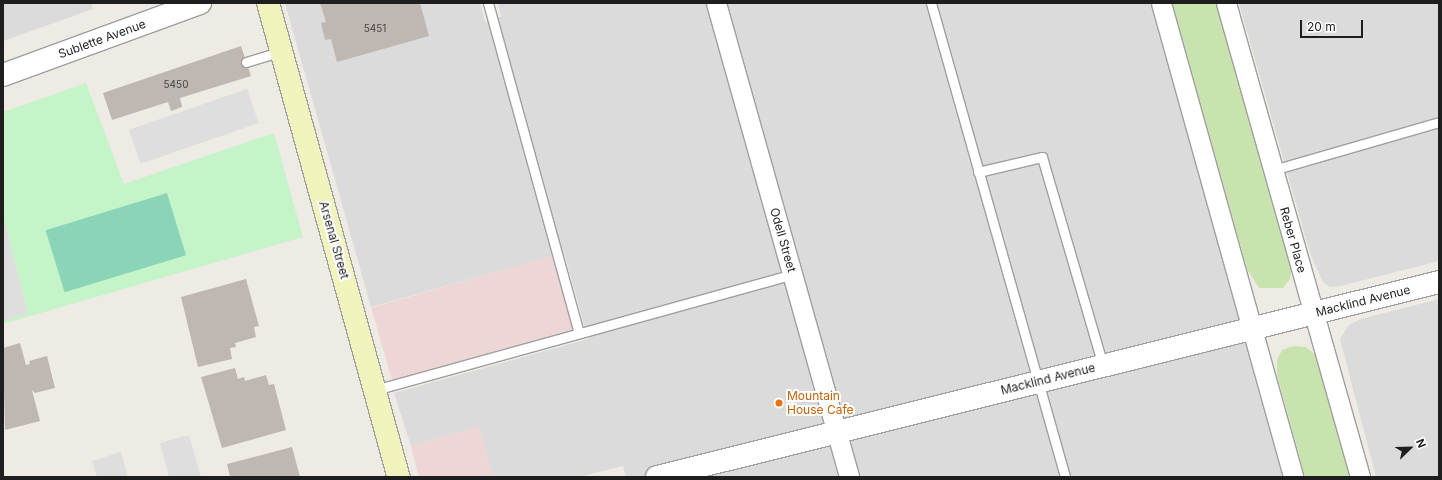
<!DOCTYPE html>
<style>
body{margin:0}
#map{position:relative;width:1442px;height:480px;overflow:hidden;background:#eeebe5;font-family:Inter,sans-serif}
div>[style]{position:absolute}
.residential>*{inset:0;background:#dcdbdb}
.commercial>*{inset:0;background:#edd6d5;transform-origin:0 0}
.grass>*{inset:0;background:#c9e3af}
.park>*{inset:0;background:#c6f4c9}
.pitch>*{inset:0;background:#8ad5b7;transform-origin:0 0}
.parking>*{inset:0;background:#dedede;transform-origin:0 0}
.building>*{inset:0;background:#beb7b2}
.roads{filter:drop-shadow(1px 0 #9f9f9f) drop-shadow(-1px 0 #9f9f9f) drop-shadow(0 1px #9f9f9f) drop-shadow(0 -1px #9f9f9f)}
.service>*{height:9px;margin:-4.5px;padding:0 4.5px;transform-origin:4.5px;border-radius:4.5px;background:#fff}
.minor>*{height:19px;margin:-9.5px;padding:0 9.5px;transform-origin:9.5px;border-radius:9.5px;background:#fff}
.tertiary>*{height:22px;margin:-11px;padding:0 11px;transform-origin:11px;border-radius:11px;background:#fff}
.secondary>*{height:22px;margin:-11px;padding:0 11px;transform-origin:11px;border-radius:11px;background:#f1f3bd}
.dots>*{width:11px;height:11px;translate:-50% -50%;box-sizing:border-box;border:2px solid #fff;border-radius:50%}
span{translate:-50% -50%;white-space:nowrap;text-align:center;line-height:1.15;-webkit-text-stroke:4px #fff;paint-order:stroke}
.number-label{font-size:10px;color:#464443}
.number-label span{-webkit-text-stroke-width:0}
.street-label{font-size:12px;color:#1e1e1e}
.food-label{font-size:12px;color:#c56008}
.left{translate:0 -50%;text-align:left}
.frame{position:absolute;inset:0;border:4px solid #1e1e1e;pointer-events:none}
.north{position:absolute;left:1390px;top:428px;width:40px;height:40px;-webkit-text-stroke:3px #fff;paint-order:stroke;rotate:67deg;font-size:11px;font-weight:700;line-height:16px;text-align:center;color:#1e1e1e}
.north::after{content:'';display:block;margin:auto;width:14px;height:18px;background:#1e1e1e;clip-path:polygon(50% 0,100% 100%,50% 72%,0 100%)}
.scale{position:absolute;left:1300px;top:20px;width:63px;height:18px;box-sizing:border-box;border:2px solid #1e1e1e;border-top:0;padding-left:5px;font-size:12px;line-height:14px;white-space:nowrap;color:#1e1e1e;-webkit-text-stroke:3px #fff;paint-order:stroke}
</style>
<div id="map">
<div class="residential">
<div style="clip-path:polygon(3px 3px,91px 3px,93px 9px,3px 41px)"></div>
<div style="clip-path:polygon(285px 3px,480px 3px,485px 22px,501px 17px,498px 3px,1155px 3px,1286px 477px,626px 477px,623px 466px,578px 477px,493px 477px,479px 427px,411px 446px,394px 393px,588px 339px,564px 253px,371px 307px)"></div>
<div style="clip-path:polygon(1239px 3px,1439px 3px,1439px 261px,1341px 286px,1330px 287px,1323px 282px,1310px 253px)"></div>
<div style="clip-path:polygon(1439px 299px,1439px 477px,1376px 477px,1340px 339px,1349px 325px,1361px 319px)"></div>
</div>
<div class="commercial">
<div style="left:552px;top:256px;width:77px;height:188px;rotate:74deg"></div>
<div style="clip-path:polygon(479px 427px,493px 477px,419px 477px,411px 446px)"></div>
</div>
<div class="grass">
<div style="clip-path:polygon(1172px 3px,1219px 3px,1292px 267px,1290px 279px,1283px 288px,1259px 288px,1247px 269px)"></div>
<div style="clip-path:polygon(1294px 346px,1306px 347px,1316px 355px,1352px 477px,1305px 477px,1277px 375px,1277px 360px,1282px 350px)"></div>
</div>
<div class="park">
<div style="clip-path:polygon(86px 83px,124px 184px,274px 133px,303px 237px,3px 324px,3px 112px)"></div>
</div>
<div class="pitch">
<div style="left:167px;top:193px;width:65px;height:127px;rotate:73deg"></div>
</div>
<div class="parking">
<div style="left:247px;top:89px;width:36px;height:125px;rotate:71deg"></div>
<div style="clip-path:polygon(3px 215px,28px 314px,3px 321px)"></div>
<div style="clip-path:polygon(189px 435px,201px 477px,169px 477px,160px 443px)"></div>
<div style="clip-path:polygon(121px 452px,128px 477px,97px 477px,92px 461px)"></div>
</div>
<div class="building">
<div style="clip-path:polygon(320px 3px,420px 3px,429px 36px,337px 62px,331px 39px,325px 40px,321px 23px,326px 22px)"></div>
<div style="clip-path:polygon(241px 46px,251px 76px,180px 98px,182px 107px,171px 111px,168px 102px,112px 120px,103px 93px)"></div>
<div style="clip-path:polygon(246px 279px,259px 326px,254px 327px,256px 337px,235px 343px,236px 347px,230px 348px,232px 359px,198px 367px,181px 297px)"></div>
<div style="clip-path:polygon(20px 343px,26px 365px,30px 364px,29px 361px,47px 356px,55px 388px,35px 393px,32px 390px,40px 421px,5px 430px,3px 348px)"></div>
<div style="clip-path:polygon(235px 368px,238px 379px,244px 377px,245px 381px,266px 375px,269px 385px,274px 384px,286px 430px,222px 448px,201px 377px)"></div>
<div style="clip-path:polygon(292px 447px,300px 477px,230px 477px,227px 464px)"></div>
</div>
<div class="roads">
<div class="service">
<div style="left:488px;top:3px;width:342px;rotate:74.6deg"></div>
<div style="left:931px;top:3px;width:493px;rotate:74.2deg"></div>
<div style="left:246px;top:62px;width:37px;rotate:-17deg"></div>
<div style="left:1273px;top:170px;width:173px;rotate:-16.1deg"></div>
<div style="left:978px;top:172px;width:66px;rotate:-13.2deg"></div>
<div style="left:1042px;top:157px;width:218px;rotate:73.7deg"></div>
<div style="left:375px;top:390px;width:434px;rotate:-15.5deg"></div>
</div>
<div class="minor">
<div style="left:716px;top:3px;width:492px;rotate:74.3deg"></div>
<div style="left:1161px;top:3px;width:492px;rotate:74.4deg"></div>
<div style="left:1226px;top:3px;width:493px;rotate:74.2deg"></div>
</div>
<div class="tertiary">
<div style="left:3px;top:75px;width:210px;rotate:-20.1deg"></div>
<div style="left:657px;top:477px;width:806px;rotate:-14deg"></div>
</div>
<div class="secondary">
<div style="left:268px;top:3px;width:492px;rotate:74.6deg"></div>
</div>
</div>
<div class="dots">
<div style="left:779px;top:403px;background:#e8710a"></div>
</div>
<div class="number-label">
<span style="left:375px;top:29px">5451</span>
<span style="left:176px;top:85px">5450</span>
</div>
<div class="street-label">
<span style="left:102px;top:39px;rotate:-20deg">Sublette Avenue</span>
<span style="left:334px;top:240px;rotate:74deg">Arsenal Street</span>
<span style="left:783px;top:240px;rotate:74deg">Odell Street</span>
<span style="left:1293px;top:240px;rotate:74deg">Reber Place</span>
<span style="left:1363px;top:301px;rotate:-14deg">Macklind Avenue</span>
<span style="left:1048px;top:379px;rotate:-14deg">Macklind Avenue</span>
</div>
<div class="food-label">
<span class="left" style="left:787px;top:403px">Mountain<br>House Cafe</span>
</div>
<div class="frame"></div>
<div class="north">N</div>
<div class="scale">20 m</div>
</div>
